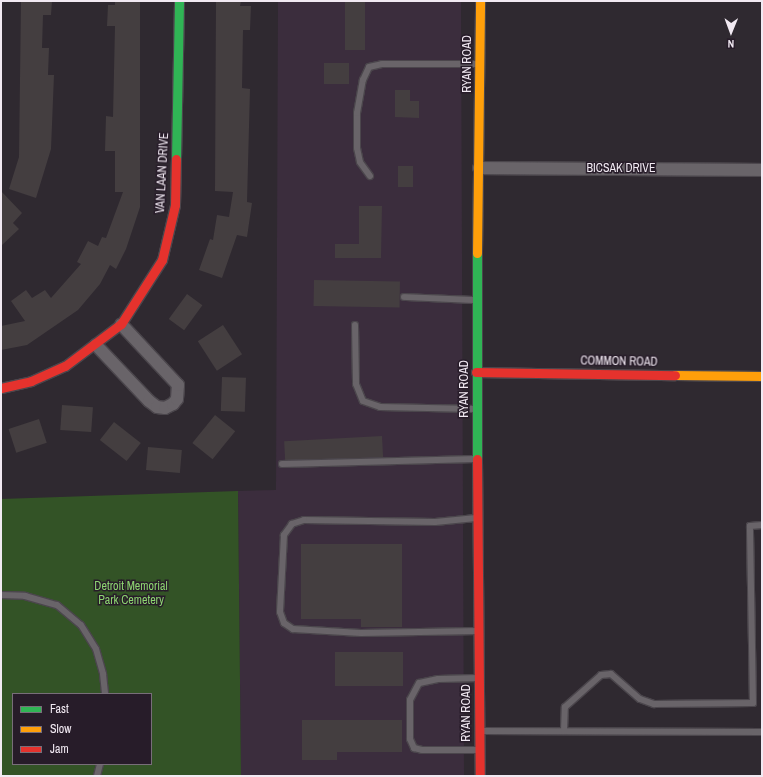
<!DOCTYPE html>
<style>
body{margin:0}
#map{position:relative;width:763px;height:777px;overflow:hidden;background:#2f2930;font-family:"Archivo Narrow",sans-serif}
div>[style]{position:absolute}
.built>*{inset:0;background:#3b2d3d}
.green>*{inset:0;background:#335326}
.building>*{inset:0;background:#443e40;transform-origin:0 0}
.roads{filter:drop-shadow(1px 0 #4b464c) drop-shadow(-1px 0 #4b464c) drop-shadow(0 1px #4b464c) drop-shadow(0 -1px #4b464c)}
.lane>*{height:6px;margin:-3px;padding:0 3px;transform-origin:3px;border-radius:3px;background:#696469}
.street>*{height:12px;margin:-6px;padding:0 6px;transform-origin:6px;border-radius:6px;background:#696469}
.fast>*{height:9px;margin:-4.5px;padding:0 4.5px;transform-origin:4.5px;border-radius:4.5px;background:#30b455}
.slow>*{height:9px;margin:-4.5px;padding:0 4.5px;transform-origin:4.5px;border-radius:4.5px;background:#ff9f0a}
.jam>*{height:9px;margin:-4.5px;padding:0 4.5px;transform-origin:4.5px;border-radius:4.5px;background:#e5322d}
span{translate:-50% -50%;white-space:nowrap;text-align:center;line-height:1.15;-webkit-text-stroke:3px #271c29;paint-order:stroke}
.street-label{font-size:12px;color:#f1e9f2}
.park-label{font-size:12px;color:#8dd571}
.frame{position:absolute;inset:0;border:2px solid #f1e9f2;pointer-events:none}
.legend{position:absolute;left:12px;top:693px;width:140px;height:72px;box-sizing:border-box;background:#271c29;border:1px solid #786e79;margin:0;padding:5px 7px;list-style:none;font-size:12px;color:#f1e9f2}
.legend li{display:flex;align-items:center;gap:8px;height:20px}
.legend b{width:20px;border:1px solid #786e79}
.north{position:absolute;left:711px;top:12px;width:40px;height:40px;-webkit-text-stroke:3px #271c29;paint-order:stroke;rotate:181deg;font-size:11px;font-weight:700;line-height:16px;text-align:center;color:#f1e9f2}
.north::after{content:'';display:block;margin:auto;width:14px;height:18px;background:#f1e9f2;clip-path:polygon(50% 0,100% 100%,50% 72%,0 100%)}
</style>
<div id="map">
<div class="built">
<div style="clip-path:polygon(278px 1px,461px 1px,464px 776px,241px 776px,238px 491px,276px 490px)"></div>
</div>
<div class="green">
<div style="clip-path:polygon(evenodd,238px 491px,241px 776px,1px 776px,1px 499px,238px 491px,13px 694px,151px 694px,151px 764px,13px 764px,13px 694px)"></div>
</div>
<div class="building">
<div style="clip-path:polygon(21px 1px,52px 1px,51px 15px,43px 15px,42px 48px,49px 48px,48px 75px,54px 75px,51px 149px,36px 198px,9px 189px,19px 157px)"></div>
<div style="clip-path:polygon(115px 1px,140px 1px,140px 207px,126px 249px,116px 269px,110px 265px,100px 284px,78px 310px,27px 345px,1px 350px,1px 326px,25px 321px,11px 301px,26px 290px,32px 298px,45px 290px,51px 298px,81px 264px,77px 262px,88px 241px,98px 246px,102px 237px,106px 238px,123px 192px,115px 192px,115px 151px,105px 151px,106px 116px,113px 117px,115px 26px,107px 26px,108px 5px,115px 5px)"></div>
<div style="clip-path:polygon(216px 1px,241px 1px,240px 6px,251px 6px,250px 30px,243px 30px,242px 88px,250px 89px,247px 202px,252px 203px,247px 237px,237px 235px,222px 278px,199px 270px,210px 239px,213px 240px,217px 215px,229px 217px,233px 192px,215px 191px)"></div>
<div style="left:345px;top:1px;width:20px;height:49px"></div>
<div style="left:324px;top:63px;width:25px;height:21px"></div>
<div style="clip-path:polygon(395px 90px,410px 90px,410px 101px,419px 101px,419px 118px,395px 117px)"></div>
<div style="left:398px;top:166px;width:15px;height:21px"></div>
<div style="clip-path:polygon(1px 191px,22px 213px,13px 223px,19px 229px,1px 246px)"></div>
<div style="clip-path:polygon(359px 206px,382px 206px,381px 258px,335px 258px,335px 244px,359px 244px)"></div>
<div style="left:314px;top:280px;width:86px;height:26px;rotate:1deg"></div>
<div style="left:187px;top:294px;width:19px;height:31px;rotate:36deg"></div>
<div style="left:223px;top:325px;width:35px;height:30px;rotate:57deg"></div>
<div style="left:222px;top:377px;width:24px;height:34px;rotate:2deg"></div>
<div style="left:62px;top:405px;width:31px;height:25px;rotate:4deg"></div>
<div style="left:215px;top:415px;width:26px;height:36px;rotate:39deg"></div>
<div style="left:39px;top:419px;width:25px;height:32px;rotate:72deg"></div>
<div style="left:114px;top:422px;width:34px;height:23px;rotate:38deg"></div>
<div style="left:382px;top:436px;width:21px;height:98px;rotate:87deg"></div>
<div style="left:148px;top:447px;width:34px;height:23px;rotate:5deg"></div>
<div style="clip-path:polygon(301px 544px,402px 544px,402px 627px,361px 627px,361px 619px,301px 619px)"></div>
<div style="left:335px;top:652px;width:68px;height:34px"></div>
<div style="clip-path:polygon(302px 720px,402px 720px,402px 752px,337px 752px,337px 760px,302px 760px)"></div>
</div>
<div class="roads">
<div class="lane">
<div style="left:370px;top:176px;width:17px;rotate:-126deg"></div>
<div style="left:360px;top:162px;width:14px;rotate:-102deg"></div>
<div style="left:357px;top:148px;width:35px;rotate:-90deg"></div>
<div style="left:357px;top:113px;width:34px;rotate:-80deg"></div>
<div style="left:363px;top:80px;width:14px;rotate:-65deg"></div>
<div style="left:369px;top:67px;width:13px;rotate:-13deg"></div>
<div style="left:382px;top:64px;width:96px"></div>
<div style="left:404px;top:297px;width:72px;rotate:2.4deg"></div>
<div style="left:355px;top:325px;width:59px;rotate:89deg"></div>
<div style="left:356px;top:384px;width:18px;rotate:68deg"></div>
<div style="left:363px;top:401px;width:18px;rotate:19deg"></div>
<div style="left:380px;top:407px;width:95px;rotate:1.2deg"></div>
<div style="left:282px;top:464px;width:193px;rotate:-1.5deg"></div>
<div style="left:476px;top:518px;width:41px;rotate:174.4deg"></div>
<div style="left:435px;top:522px;width:131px;rotate:-179.1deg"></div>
<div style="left:304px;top:520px;width:13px;rotate:162deg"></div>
<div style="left:292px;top:524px;width:14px;rotate:126deg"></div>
<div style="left:284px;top:535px;width:77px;rotate:93deg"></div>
<div style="left:280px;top:612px;width:12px;rotate:70deg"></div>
<div style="left:284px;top:623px;width:11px;rotate:34deg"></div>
<div style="left:293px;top:629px;width:68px;rotate:3.4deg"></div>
<div style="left:361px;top:633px;width:117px;rotate:-1deg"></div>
<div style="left:1px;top:595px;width:24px;rotate:2deg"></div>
<div style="left:25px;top:596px;width:33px;rotate:16deg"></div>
<div style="left:57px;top:605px;width:31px;rotate:40deg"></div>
<div style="left:81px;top:625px;width:28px;rotate:58deg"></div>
<div style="left:96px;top:649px;width:26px;rotate:74deg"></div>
<div style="left:103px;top:674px;width:20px;rotate:84deg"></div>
<div style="left:478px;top:678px;width:40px;rotate:178.6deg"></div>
<div style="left:438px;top:679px;width:19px;rotate:168deg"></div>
<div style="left:419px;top:683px;width:19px;rotate:118deg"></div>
<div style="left:410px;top:700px;width:39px;rotate:90deg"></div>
<div style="left:410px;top:739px;width:10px;rotate:66deg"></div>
<div style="left:414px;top:748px;width:8px;rotate:14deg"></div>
<div style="left:422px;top:750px;width:57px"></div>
<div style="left:481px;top:731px;width:281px;rotate:0.2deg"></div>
<div style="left:564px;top:731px;width:24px;rotate:-88deg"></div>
<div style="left:565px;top:707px;width:48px;rotate:-41.6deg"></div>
<div style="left:601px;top:675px;width:10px;rotate:-6deg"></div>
<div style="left:611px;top:674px;width:38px;rotate:41deg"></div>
<div style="left:640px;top:699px;width:15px;rotate:20deg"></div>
<div style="left:654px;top:704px;width:99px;rotate:-0.6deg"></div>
<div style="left:753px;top:703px;width:177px;rotate:-91deg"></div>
<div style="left:750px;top:526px;width:12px;rotate:-5deg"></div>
<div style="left:97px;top:776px;width:12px;rotate:-76deg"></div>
</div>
<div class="street">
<div style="left:479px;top:168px;width:283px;rotate:0.4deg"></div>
<div style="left:96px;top:345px;width:77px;rotate:46.6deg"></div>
<div style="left:149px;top:401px;width:10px;rotate:37deg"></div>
<div style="left:157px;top:407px;width:8px;rotate:7deg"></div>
<div style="left:165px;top:408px;width:9px;rotate:-27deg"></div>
<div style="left:173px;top:404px;width:6px;rotate:-51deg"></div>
<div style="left:177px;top:399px;width:14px;rotate:-86deg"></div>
<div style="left:178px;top:385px;width:83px;rotate:-133.1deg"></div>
</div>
<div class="fast">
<div style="left:176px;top:159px;width:158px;rotate:-88.9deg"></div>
<div style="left:477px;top:459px;width:206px;rotate:-90deg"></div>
</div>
<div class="slow">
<div style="left:477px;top:253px;width:252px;rotate:-89.3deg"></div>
<div style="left:675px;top:375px;width:87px;rotate:0.7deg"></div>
</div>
<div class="jam">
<div style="left:476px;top:372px;width:199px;rotate:0.9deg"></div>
<div style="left:1px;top:388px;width:31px;rotate:-13deg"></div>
<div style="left:31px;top:381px;width:37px;rotate:-24deg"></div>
<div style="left:65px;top:366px;width:70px;rotate:-36.9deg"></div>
<div style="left:121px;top:324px;width:76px;rotate:-57.4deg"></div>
<div style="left:162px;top:260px;width:57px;rotate:-76.7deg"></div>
<div style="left:175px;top:205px;width:46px;rotate:-88.8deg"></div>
<div style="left:477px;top:459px;width:317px;rotate:89.5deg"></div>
</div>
</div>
<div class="street-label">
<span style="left:468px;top:64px;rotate:-90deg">RYAN ROAD</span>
<span style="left:621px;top:169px">BICSAK DRIVE</span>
<span style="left:163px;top:173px;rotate:-87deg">VAN LAAN DRIVE</span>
<span style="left:619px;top:362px;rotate:1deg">COMMON ROAD</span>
<span style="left:465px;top:389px;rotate:-90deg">RYAN ROAD</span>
<span style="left:467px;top:713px;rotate:-90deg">RYAN ROAD</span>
</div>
<div class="park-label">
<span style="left:131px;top:594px">Detroit Memorial<br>Park Cemetery</span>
</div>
<div class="frame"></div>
<ul class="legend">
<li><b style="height:5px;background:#30b455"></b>Fast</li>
<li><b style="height:5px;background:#ff9f0a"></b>Slow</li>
<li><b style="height:5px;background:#e5322d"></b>Jam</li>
</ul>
<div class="north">N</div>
</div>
